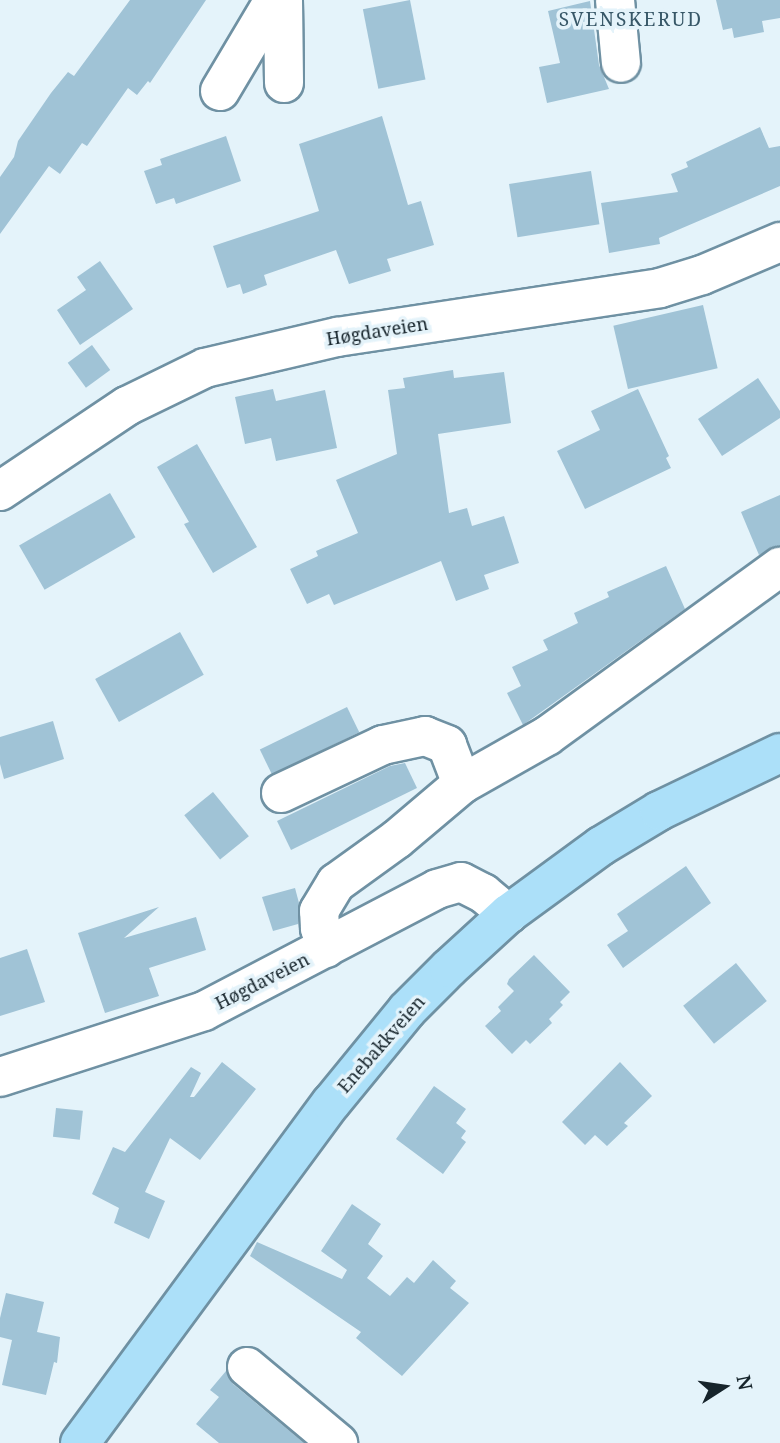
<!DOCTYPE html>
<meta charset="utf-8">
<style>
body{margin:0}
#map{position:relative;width:780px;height:1443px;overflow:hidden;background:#e4f3fa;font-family:"Noto Serif",serif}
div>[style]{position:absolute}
.building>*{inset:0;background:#a0c3d6;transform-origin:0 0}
.roads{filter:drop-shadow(2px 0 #6f91a3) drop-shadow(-2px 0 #6f91a3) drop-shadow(0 2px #6f91a3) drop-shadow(0 -2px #6f91a3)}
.minor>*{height:38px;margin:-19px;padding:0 19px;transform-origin:19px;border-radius:19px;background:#fff}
.major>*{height:38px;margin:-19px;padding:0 19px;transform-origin:19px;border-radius:19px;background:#ace0f9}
span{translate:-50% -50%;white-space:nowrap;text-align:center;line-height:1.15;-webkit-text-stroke:7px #e4f3fa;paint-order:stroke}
.street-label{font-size:18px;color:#16242b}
.neighbourhood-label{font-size:19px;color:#375767;letter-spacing:2px}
.north{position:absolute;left:689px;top:1352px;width:70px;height:70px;-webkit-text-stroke:5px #e4f3fa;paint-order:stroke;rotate:78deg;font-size:19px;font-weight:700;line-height:28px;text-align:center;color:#16242b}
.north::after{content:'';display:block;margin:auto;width:24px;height:32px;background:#16242b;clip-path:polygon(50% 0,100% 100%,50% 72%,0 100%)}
</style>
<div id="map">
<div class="building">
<div style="clip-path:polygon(130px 0,206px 0,150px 83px,148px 81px,137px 95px,128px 88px,87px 146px,82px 143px,60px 174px,49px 166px,0 234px,0 177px,14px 157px,18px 141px,51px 93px,68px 72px,74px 76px)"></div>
<div style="left:410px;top:0;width:81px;height:48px;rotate:79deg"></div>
<div style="clip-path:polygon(716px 0,780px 0,780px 18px,762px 21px,764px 32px,734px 38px,732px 28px,723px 30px)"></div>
<div style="clip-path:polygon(590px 1px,599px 65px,609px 89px,547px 103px,539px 67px,560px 63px,548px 11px)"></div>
<div style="clip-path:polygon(382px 116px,408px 205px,421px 201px,434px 245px,387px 259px,391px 271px,349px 284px,336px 250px,264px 275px,267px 285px,243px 294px,240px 284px,227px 288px,213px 246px,319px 211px,299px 144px)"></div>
<div style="clip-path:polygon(760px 127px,769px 148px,780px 146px,780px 186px,659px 238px,660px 244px,609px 253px,601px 203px,678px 192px,671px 174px,688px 167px,686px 162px)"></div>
<div style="clip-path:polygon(226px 136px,241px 181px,176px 204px,174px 198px,156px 204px,144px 171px,162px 165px,160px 159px)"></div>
<div style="left:591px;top:171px;width:54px;height:83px;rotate:81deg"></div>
<div style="clip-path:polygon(100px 261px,133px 309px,80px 345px,57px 310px,86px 290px,77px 277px)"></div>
<div style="left:703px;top:305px;width:65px;height:92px;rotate:77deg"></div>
<div style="left:92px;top:345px;width:31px;height:30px;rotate:54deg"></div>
<div style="clip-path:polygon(453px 370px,454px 378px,504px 372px,511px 423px,438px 434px,449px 513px,467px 508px,472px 526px,504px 516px,519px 563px,484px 575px,489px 589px,456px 601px,441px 561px,334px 605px,329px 594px,307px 604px,290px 569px,318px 556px,316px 551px,358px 533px,336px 480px,397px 454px,388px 390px,405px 388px,403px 378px)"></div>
<div style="clip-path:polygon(758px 378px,780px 411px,780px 418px,722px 456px,698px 419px)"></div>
<div style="clip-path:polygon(273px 389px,276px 401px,325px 390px,337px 448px,276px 461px,271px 438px,245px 444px,235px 397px)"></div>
<div style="clip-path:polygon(638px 389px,669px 456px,666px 458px,671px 468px,585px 509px,557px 451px,600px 430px,591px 411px)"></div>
<div style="clip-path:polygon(197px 444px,257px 547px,213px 573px,184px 524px,189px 522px,157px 467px)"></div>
<div style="left:110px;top:493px;width:51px;height:105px;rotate:60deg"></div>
<div style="clip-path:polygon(780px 495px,780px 546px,759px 555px,741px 512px)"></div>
<div style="clip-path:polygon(666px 566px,685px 609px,523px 725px,507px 693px,521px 686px,512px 667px,548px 650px,543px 640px,578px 623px,574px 613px,609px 597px,607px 592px)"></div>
<div style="left:180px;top:632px;width:49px;height:97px;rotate:61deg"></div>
<div style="left:347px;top:707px;width:28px;height:97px;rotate:64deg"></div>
<div style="clip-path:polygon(53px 721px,64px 759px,4px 779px,0 764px,0 737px)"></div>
<div style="clip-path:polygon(405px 763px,417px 788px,291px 850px,277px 821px,390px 766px)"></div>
<div style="left:213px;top:792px;width:57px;height:37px;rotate:51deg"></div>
<div style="clip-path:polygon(686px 866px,711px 903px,623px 968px,607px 945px,628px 931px,617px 914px)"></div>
<div style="clip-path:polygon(295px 888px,299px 903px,298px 924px,273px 931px,262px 897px)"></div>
<div style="clip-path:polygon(159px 907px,124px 938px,196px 917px,206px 950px,149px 968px,159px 996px,105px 1013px,78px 933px)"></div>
<div style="clip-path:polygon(27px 949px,45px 1002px,0 1016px,0 958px)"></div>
<div style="clip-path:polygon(534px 955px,570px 992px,560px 1002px,563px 1005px,549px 1019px,552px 1023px,530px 1044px,526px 1040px,512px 1054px,485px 1026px,501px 1011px,498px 1007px,514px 991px,507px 984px,509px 979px)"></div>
<div style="left:736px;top:963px;width:49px;height:68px;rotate:51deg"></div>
<div style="clip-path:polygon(222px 1062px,256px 1089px,200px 1160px,170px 1138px,145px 1192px,165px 1201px,149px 1239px,114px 1223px,119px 1208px,92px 1194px,113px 1147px,125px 1152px,191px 1067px,201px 1073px,190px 1097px,194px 1097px)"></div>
<div style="clip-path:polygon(620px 1062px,652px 1096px,624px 1123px,628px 1126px,607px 1146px,595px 1135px,585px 1145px,562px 1122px)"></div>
<div style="clip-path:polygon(434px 1086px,466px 1109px,456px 1123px,466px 1131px,461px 1138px,466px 1142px,443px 1174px,396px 1139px)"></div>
<div style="left:56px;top:1108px;width:27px;height:29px;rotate:6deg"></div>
<div style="clip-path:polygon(352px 1204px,381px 1224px,368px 1244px,383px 1256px,367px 1278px,390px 1296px,407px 1277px,414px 1283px,433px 1260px,456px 1281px,450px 1288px,469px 1303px,402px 1376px,356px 1338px,361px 1332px,250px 1256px,257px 1242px,342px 1279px,347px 1270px,321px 1251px)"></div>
<div style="clip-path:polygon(6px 1293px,44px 1302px,37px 1332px,60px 1337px,57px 1363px,54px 1362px,46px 1395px,2px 1385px,12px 1340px,0 1337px,0 1318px)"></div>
<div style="clip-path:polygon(226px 1371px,233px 1384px,304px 1443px,219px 1443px,196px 1424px,219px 1397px,210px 1390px)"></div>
</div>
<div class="roads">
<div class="minor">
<div style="left:283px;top:0;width:83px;rotate:89.3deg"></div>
<div style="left:615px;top:0;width:63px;rotate:84.6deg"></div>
<div style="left:220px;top:91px;width:106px;rotate:-59.3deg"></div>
<div style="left:0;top:491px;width:153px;rotate:-33.8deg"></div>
<div style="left:127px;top:406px;width:87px;rotate:-26deg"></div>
<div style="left:205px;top:368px;width:136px;rotate:-13.2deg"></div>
<div style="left:337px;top:337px;width:327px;rotate:-8.6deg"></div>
<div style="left:660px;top:288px;width:44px;rotate:-17.2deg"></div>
<div style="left:702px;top:275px;width:85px;rotate:-22.9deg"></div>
<div style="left:281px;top:793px;width:113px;rotate:-25.2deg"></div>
<div style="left:383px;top:745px;width:43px;rotate:-12.1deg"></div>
<div style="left:425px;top:736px;width:24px;rotate:22deg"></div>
<div style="left:447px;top:745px;width:42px;rotate:69deg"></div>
<div style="left:326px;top:948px;width:21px;rotate:-107deg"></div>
<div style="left:320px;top:928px;width:17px;rotate:-93deg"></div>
<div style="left:319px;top:911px;width:33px;rotate:-59deg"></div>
<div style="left:336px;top:883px;width:75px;rotate:-35.8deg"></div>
<div style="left:397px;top:839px;width:85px;rotate:-40.2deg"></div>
<div style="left:462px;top:784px;width:98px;rotate:-29.5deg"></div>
<div style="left:547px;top:736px;width:288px;rotate:-36deg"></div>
<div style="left:0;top:1077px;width:214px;rotate:-17.9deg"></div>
<div style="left:204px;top:1011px;width:263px;rotate:-27.6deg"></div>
<div style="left:437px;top:889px;width:25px;rotate:-16deg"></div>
<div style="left:461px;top:882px;width:25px;rotate:27deg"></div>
<div style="left:483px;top:893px;width:33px;rotate:40deg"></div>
<div style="left:247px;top:1367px;width:119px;rotate:39.9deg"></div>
</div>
<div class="major">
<div style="left:80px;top:1443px;width:423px;rotate:-53.6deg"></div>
<div style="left:331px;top:1103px;width:120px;rotate:-50.7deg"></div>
<div style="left:407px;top:1010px;width:59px;rotate:-45deg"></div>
<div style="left:449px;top:968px;width:80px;rotate:-42.5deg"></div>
<div style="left:508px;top:914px;width:115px;rotate:-36.2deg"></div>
<div style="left:601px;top:846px;width:68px;rotate:-31.1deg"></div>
<div style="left:659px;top:811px;width:134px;rotate:-25.6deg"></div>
</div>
</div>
<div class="street-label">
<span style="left:377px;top:331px;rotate:-9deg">Høgdaveien</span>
<span style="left:262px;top:981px;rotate:-27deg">Høgdaveien</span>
<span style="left:381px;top:1044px;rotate:-49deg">Enebakkveien</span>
</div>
<div class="neighbourhood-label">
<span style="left:631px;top:20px">SVENSKERUD</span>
</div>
<div class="north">N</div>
</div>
